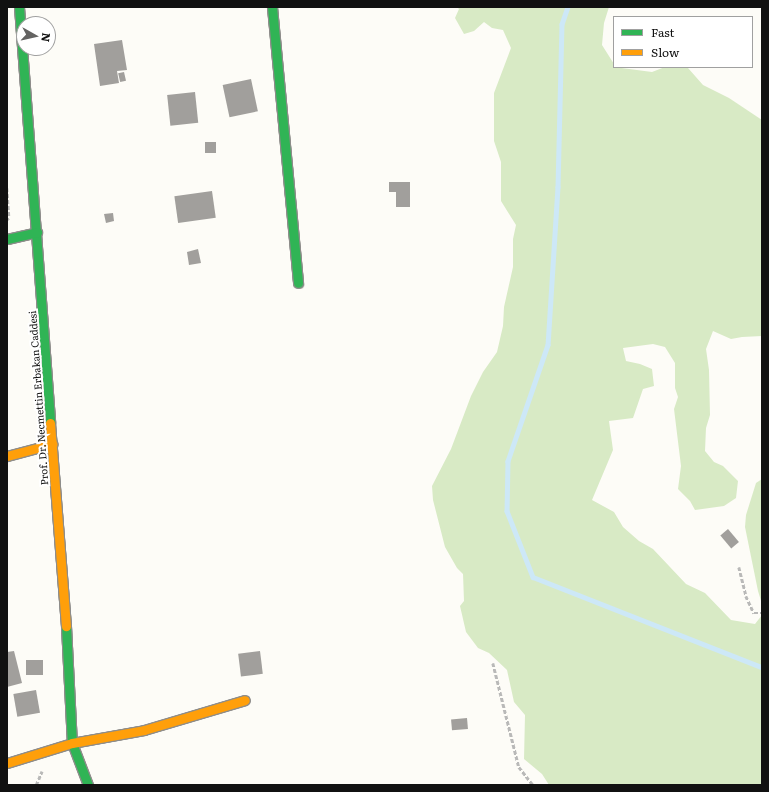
<!DOCTYPE html>
<style>
body{margin:0}
#map{position:relative;width:769px;height:792px;overflow:hidden;background:#fdfcf7;font-family:Literata,serif}
div>[style]{position:absolute}
.forest>*{inset:0;background:#d8eac5}
.stream>*{height:4.5px;margin:-2.25px;padding:0 2.25px;transform-origin:2.25px;border-radius:2.25px;background:#cde8f7}
.building>*{inset:0;background:#a19f9c;transform-origin:0 0}
.path>*{height:2.5px;margin-top:-1.25px;transform-origin:0;background:repeating-linear-gradient(90deg,#b9b9b8 0 4px,transparent 0 6px)}
.roads{filter:drop-shadow(1px 0 #8e8d8b) drop-shadow(-1px 0 #8e8d8b) drop-shadow(0 1px #8e8d8b) drop-shadow(0 -1px #8e8d8b)}
.fast>*{height:9px;margin:-4.5px;padding:0 4.5px;transform-origin:4.5px;border-radius:4.5px;background:#30b455}
.slow>*{height:9px;margin:-4.5px;padding:0 4.5px;transform-origin:4.5px;border-radius:4.5px;background:#ff9f0a}
span{translate:-50% -50%;white-space:nowrap;text-align:center;line-height:1.15;-webkit-text-stroke:4px #fff;paint-order:stroke}
.street-label{font-size:10px;color:#111}
.frame{position:absolute;inset:0;border:8px solid #111;pointer-events:none}
.legend{position:absolute;left:613px;top:16px;width:140px;height:52px;box-sizing:border-box;background:#fff;border:1px solid #a0a0a0;margin:0;padding:5px 7px;list-style:none;font-size:12px;color:#111}
.legend li{display:flex;align-items:center;gap:8px;height:20px}
.legend b{width:20px;border:1px solid #a0a0a0}
.north{position:absolute;left:16px;top:16px;width:40px;height:40px;box-sizing:border-box;background:#fff;border:1px solid #a0a0a0;border-radius:50%;rotate:98deg;font-size:11px;font-weight:700;line-height:16px;text-align:center;color:#111}
.north::after{content:'';display:block;margin:auto;width:14px;height:18px;background:#646362;clip-path:polygon(50% 0,100% 100%,50% 72%,0 100%)}
</style>
<div id="map">
<div class="forest">
<div style="clip-path:polygon(457px 7px,609px 7px,604px 23px,602px 45px,614px 64px,614px 67px,652px 72px,665px 67px,688px 68px,703px 85px,729px 98px,762px 120px,762px 336px,742px 337px,731px 339px,713px 331px,706px 349px,709px 370px,710px 415px,706px 428px,705px 451px,714px 462px,723px 466px,738px 481px,736px 498px,724px 506px,695px 510px,690px 501px,678px 489px,681px 466px,674px 409px,678px 397px,675px 388px,675px 363px,665px 347px,653px 344px,623px 348px,626px 361px,640px 364px,652px 369px,654px 386px,643px 389px,633px 418px,609px 421px,613px 450px,592px 500px,614px 512px,623px 527px,639px 541px,653px 549px,686px 584px,705px 593px,731px 620px,755px 624px,762px 615px,762px 785px,549px 785px,542px 774px,524px 759px,525px 715px,514px 702px,507px 670px,489px 653px,478px 648px,466px 632px,460px 606px,464px 601px,463px 574px,457px 568px,445px 547px,433px 500px,432px 486px,451px 449px,471px 396px,483px 372px,497px 352px,503px 326px,504px 307px,513px 267px,513px 239px,516px 225px,501px 201px,501px 162px,494px 141px,494px 93px,511px 48px,503px 30px,492px 28px,484px 22px,474px 31px,464px 34px,455px 18px,459px 9px)"></div>
<div style="clip-path:polygon(762px 479px,762px 604px,758px 591px,745px 527px,746px 515px,756px 483px)"></div>
</div>
<div class="stream">
<div style="left:568px;top:7px;width:18px;rotate:109deg"></div>
<div style="left:562px;top:24px;width:163px;rotate:91.4deg"></div>
<div style="left:558px;top:187px;width:158px;rotate:93.6deg"></div>
<div style="left:548px;top:345px;width:123px;rotate:109deg"></div>
<div style="left:508px;top:461px;width:50px;rotate:91.1deg"></div>
<div style="left:507px;top:511px;width:71px;rotate:68.5deg"></div>
<div style="left:533px;top:577px;width:246px;rotate:21.5deg"></div>
</div>
<div class="building">
<div style="clip-path:polygon(122px 40px,127px 70px,117px 71px,119px 83px,100px 86px,94px 44px)"></div>
<div style="left:124px;top:72px;width:9px;height:6px;rotate:77deg"></div>
<div style="left:251px;top:79px;width:33px;height:29px;rotate:78deg"></div>
<div style="left:195px;top:92px;width:31px;height:28px;rotate:84deg"></div>
<div style="left:205px;top:142px;width:11px;height:11px"></div>
<div style="clip-path:polygon(389px 182px,410px 182px,410px 207px,396px 207px,396px 192px,389px 192px)"></div>
<div style="left:212px;top:191px;width:27px;height:38px;rotate:82deg"></div>
<div style="clip-path:polygon(113px 213px,114px 221px,106px 223px,104px 214px)"></div>
<div style="clip-path:polygon(198px 249px,201px 263px,189px 265px,187px 252px)"></div>
<div style="left:728px;top:529px;width:17px;height:10px;rotate:50deg"></div>
<div style="clip-path:polygon(14px 651px,22px 683px,7px 687px,7px 652px)"></div>
<div style="left:260px;top:651px;width:23px;height:22px;rotate:83deg"></div>
<div style="left:26px;top:660px;width:17px;height:15px"></div>
<div style="left:36px;top:690px;width:23px;height:23px;rotate:80deg"></div>
<div style="left:467px;top:718px;width:11px;height:16px;rotate:85deg"></div>
</div>
<div class="path">
<div style="left:7px;top:188px;width:30px;rotate:86deg"></div>
<div style="left:9px;top:218px;width:3px;rotate:135deg"></div>
<div style="left:739px;top:567px;width:30px;rotate:76deg"></div>
<div style="left:746px;top:596px;width:19px;rotate:65deg"></div>
<div style="left:754px;top:613px;width:8px"></div>
<div style="left:493px;top:663px;width:107px;rotate:76deg"></div>
<div style="left:519px;top:767px;width:23px;rotate:52deg"></div>
<div style="left:36px;top:785px;width:15px;rotate:-67deg"></div>
</div>
<div class="roads">
<div class="fast">
<div style="left:19px;top:7px;width:417px;rotate:85.7deg"></div>
<div style="left:272px;top:7px;width:277px;rotate:84.6deg"></div>
<div style="left:7px;top:239px;width:31px;rotate:-13deg"></div>
<div style="left:66px;top:626px;width:117px;rotate:87.1deg"></div>
<div style="left:72px;top:743px;width:45px;rotate:69.1deg"></div>
</div>
<div class="slow">
<div style="left:50px;top:423px;width:204px;rotate:85.5deg"></div>
<div style="left:7px;top:456px;width:47px;rotate:-14.9deg"></div>
<div style="left:7px;top:763px;width:68px;rotate:-17.1deg"></div>
<div style="left:72px;top:743px;width:73px;rotate:-10.2deg"></div>
<div style="left:144px;top:730px;width:105px;rotate:-16.5deg"></div>
</div>
</div>
<div class="street-label">
<span style="left:38px;top:398px;rotate:-94deg">Prof. Dr. Necmettin Erbakan Caddesi</span>
</div>
<div class="frame"></div>
<ul class="legend">
<li><b style="height:5px;background:#30b455"></b>Fast</li>
<li><b style="height:5px;background:#ff9f0a"></b>Slow</li>
</ul>
<div class="north">N</div>
</div>
